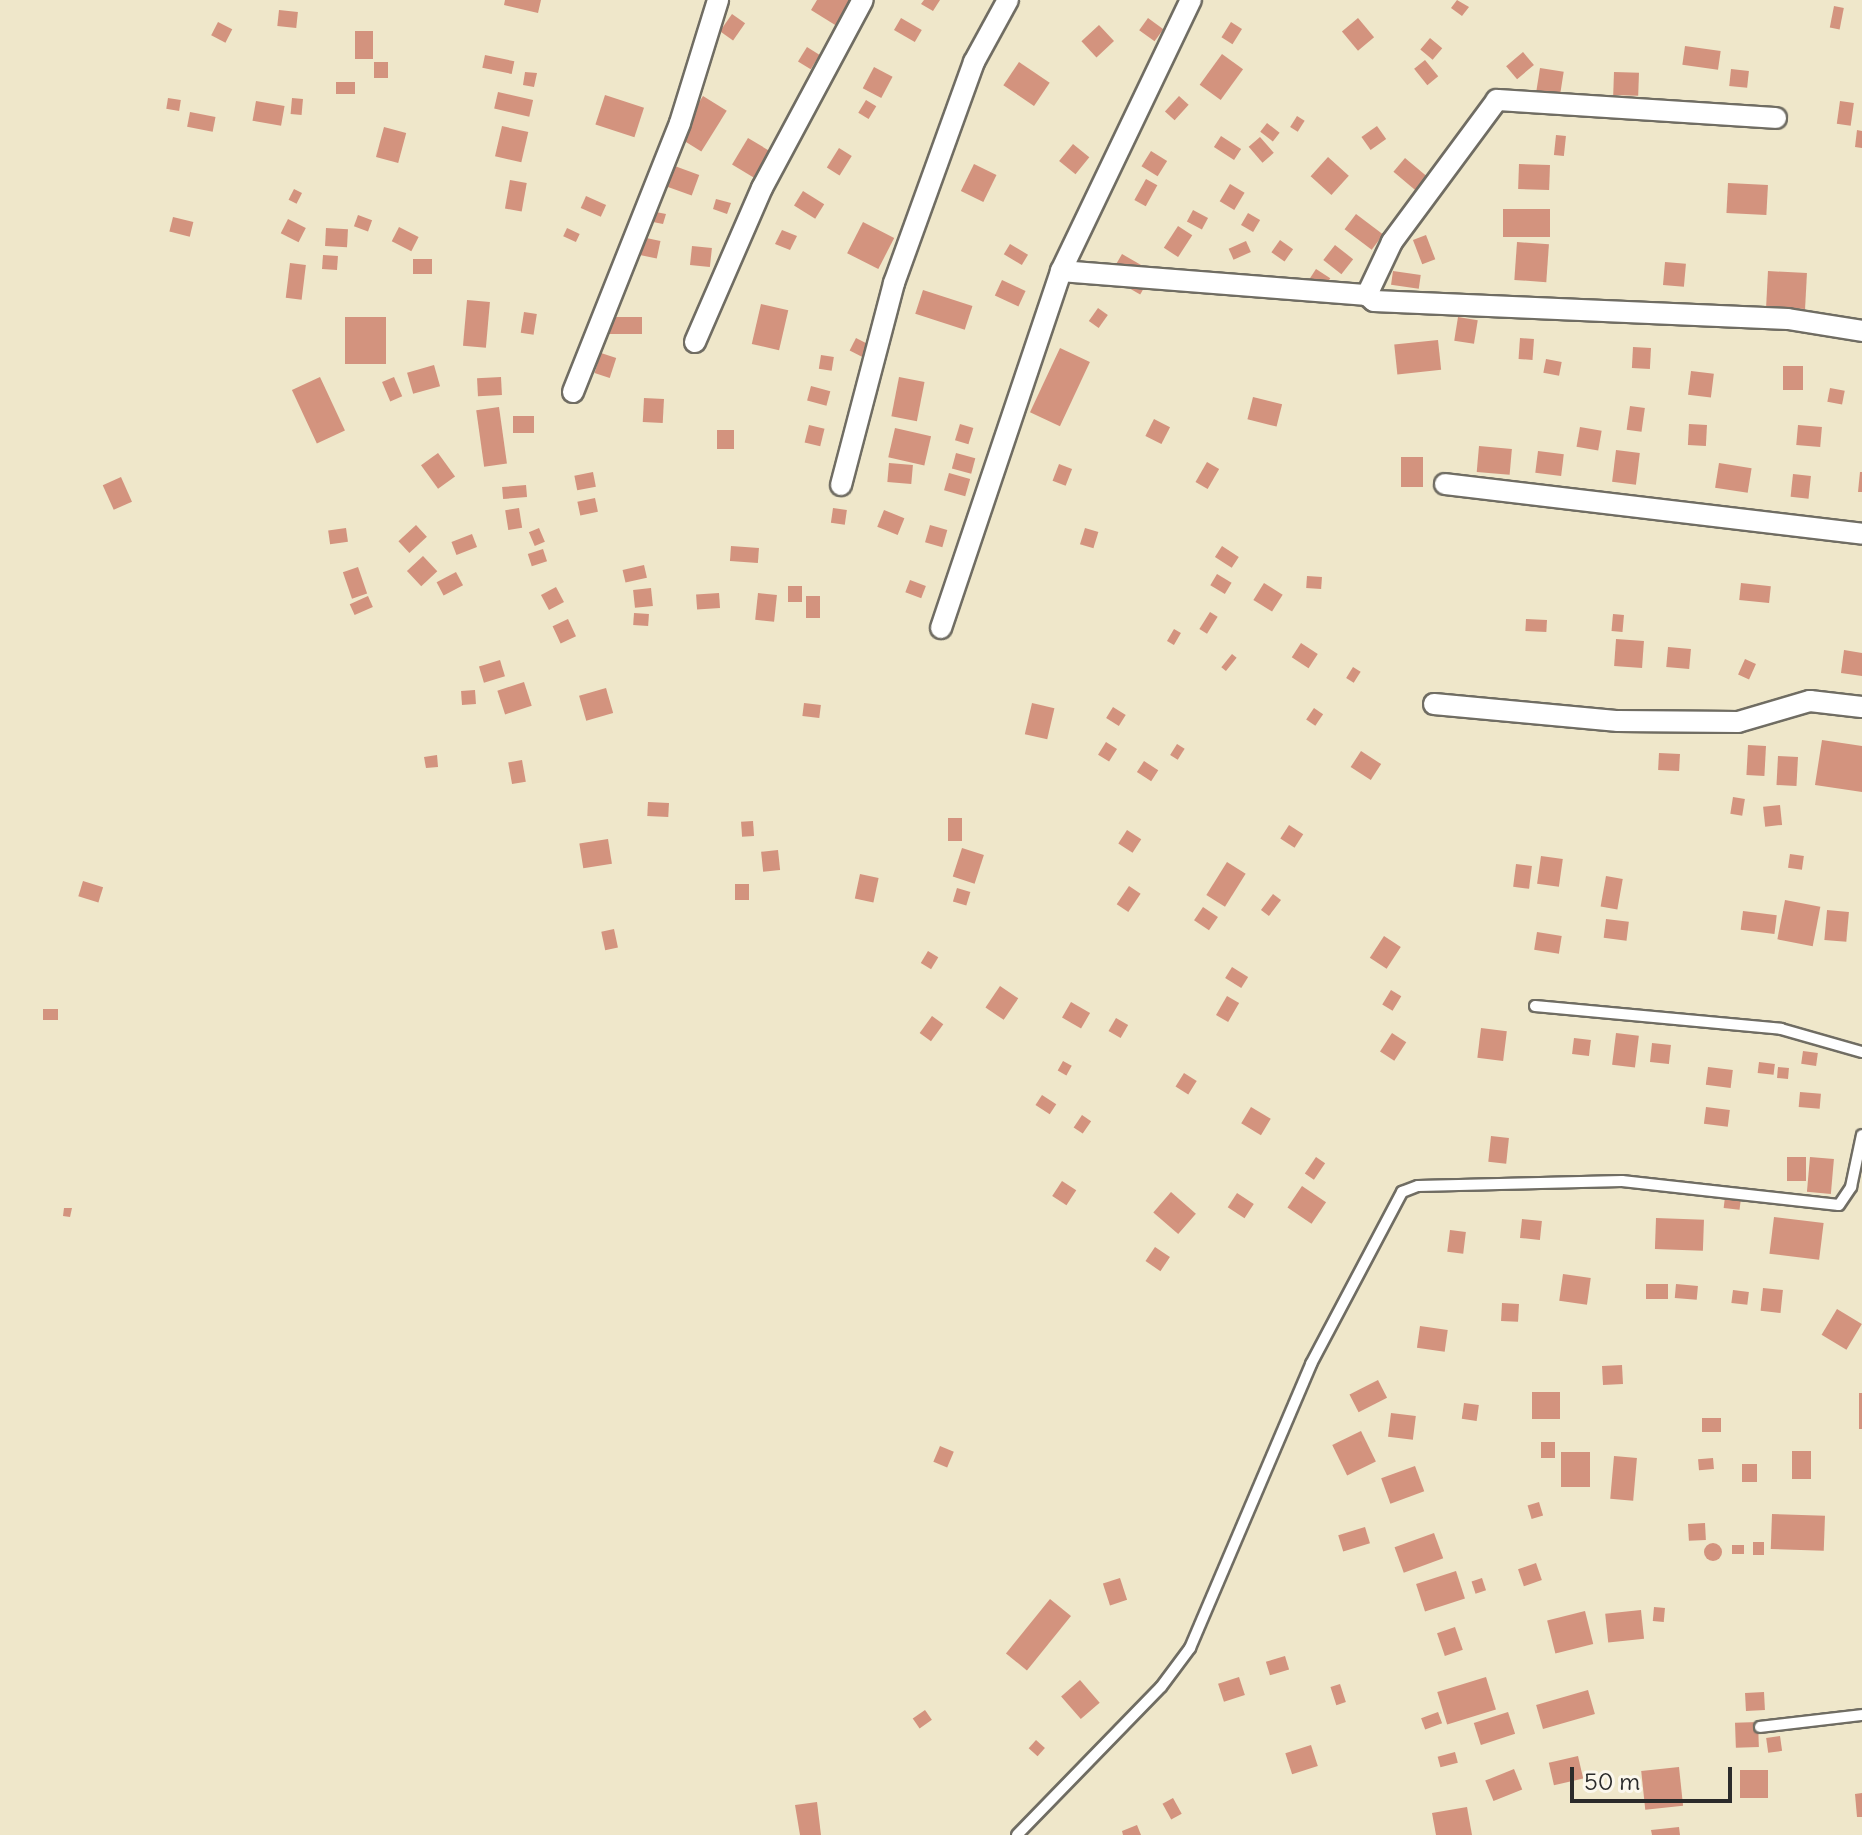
<!DOCTYPE html>
<style>
body{margin:0}
#map{position:relative;width:1862px;height:1835px;overflow:hidden;background:#efe7ca;font-family:Delius,sans-serif}
div>[style]{position:absolute}
.building>*{inset:0;background:#d3937e;transform-origin:0 0}
.round{border-radius:50%}
.roads{filter:drop-shadow(2px 0 #706d63) drop-shadow(-2px 0 #706d63) drop-shadow(0 2px #706d63) drop-shadow(0 -2px #706d63)}
.service>*{height:10px;margin:-5px;padding:0 5px;transform-origin:5px;border-radius:5px;background:#fff}
.minor>*{height:20px;margin:-10px;padding:0 10px;transform-origin:10px;border-radius:10px;background:#fff}
span{translate:-50% -50%;white-space:nowrap;text-align:center;line-height:1.15;-webkit-text-stroke:7px #fbf7ec;paint-order:stroke}
.scale{position:absolute;left:1570px;top:1767px;width:162px;height:36px;box-sizing:border-box;border:4px solid #2b2b2b;border-top:0;padding-left:10px;font-size:24px;line-height:28px;white-space:nowrap;color:#2b2b2b;-webkit-text-stroke:6px #fbf7ec;paint-order:stroke}
</style>
<div id="map">
<div class="building">
<div style="clip-path:polygon(505px 0,541px 0,538px 13px,504px 5px)"></div>
<div style="clip-path:polygon(817px 0,857px 0,840px 28px,811px 10px)"></div>
<div style="clip-path:polygon(924px 0,940px 0,933px 11px,921px 4px)"></div>
<div style="clip-path:polygon(1457px 0,1469px 7px,1462px 16px,1451px 8px)"></div>
<div style="left:1834px;top:6px;width:10px;height:22px;rotate:11deg"></div>
<div style="left:279px;top:10px;width:19px;height:16px;rotate:6deg"></div>
<div style="left:732px;top:14px;width:16px;height:21px;rotate:35deg"></div>
<div style="left:901px;top:18px;width:24px;height:14px;rotate:30deg"></div>
<div style="left:1148px;top:18px;width:19px;height:15px;rotate:36deg"></div>
<div style="left:1358px;top:18px;width:25px;height:21px;rotate:50deg"></div>
<div style="left:218px;top:22px;width:16px;height:15px;rotate:27deg"></div>
<div style="left:1231px;top:22px;width:13px;height:18px;rotate:32deg"></div>
<div style="left:1099px;top:25px;width:22px;height:24px;rotate:47deg"></div>
<div style="left:355px;top:31px;width:18px;height:28px"></div>
<div style="left:1430px;top:38px;width:16px;height:15px;rotate:40deg"></div>
<div style="left:1685px;top:46px;width:36px;height:19px;rotate:8deg"></div>
<div style="left:807px;top:47px;width:15px;height:17px;rotate:32deg"></div>
<div style="left:1523px;top:52px;width:17px;height:22px;rotate:50deg"></div>
<div style="left:1222px;top:54px;width:26px;height:38px;rotate:36deg"></div>
<div style="left:485px;top:55px;width:30px;height:13px;rotate:12deg"></div>
<div style="left:1425px;top:60px;width:21px;height:14px;rotate:51deg"></div>
<div style="left:374px;top:62px;width:14px;height:16px"></div>
<div style="left:1019px;top:62px;width:37px;height:28px;rotate:34deg"></div>
<div style="left:874px;top:67px;width:21px;height:24px;rotate:28deg"></div>
<div style="left:1540px;top:68px;width:24px;height:25px;rotate:9deg"></div>
<div style="left:1731px;top:69px;width:18px;height:17px;rotate:6deg"></div>
<div style="clip-path:polygon(525px 72px,537px 73px,534px 87px,523px 85px)"></div>
<div style="left:1614px;top:72px;width:25px;height:23px;rotate:2deg"></div>
<div style="left:336px;top:82px;width:19px;height:12px"></div>
<div style="left:498px;top:92px;width:36px;height:17px;rotate:13deg"></div>
<div style="left:605px;top:95px;width:41px;height:31px;rotate:18deg"></div>
<div style="left:703px;top:96px;width:28px;height:48px;rotate:32deg"></div>
<div style="left:1179px;top:96px;width:13px;height:21px;rotate:42deg"></div>
<div style="left:168px;top:98px;width:13px;height:11px;rotate:9deg"></div>
<div style="left:292px;top:98px;width:11px;height:16px;rotate:5deg"></div>
<div style="left:866px;top:100px;width:12px;height:15px;rotate:31deg"></div>
<div style="left:256px;top:101px;width:29px;height:20px;rotate:10deg"></div>
<div style="left:1840px;top:101px;width:14px;height:23px;rotate:8deg"></div>
<div style="left:190px;top:112px;width:26px;height:15px;rotate:11deg"></div>
<div style="left:1297px;top:116px;width:9px;height:13px;rotate:32deg"></div>
<div style="left:1267px;top:123px;width:16px;height:11px;rotate:38deg"></div>
<div style="left:502px;top:126px;width:27px;height:31px;rotate:13deg"></div>
<div style="left:1377px;top:126px;width:16px;height:19px;rotate:55deg"></div>
<div style="left:384px;top:127px;width:23px;height:31px;rotate:15deg"></div>
<div style="clip-path:polygon(1857px 130px,1862px 131px,1862px 148px,1855px 147px)"></div>
<div style="left:1556px;top:135px;width:10px;height:20px;rotate:6deg"></div>
<div style="left:1221px;top:136px;width:24px;height:13px;rotate:33deg"></div>
<div style="left:1260px;top:137px;width:21px;height:15px;rotate:49deg"></div>
<div style="left:748px;top:138px;width:31px;height:31px;rotate:31deg"></div>
<div style="left:1073px;top:144px;width:21px;height:22px;rotate:39deg"></div>
<div style="left:839px;top:148px;width:15px;height:23px;rotate:32deg"></div>
<div style="left:1151px;top:151px;width:19px;height:18px;rotate:32deg"></div>
<div style="left:1328px;top:157px;width:28px;height:26px;rotate:42deg"></div>
<div style="left:1405px;top:158px;width:35px;height:18px;rotate:40deg"></div>
<div style="left:974px;top:164px;width:25px;height:30px;rotate:26deg"></div>
<div style="left:1519px;top:164px;width:31px;height:25px;rotate:2deg"></div>
<div style="left:672px;top:165px;width:29px;height:22px;rotate:20deg"></div>
<div style="left:1146px;top:179px;width:13px;height:24px;rotate:29deg"></div>
<div style="left:510px;top:180px;width:17px;height:29px;rotate:10deg"></div>
<div style="left:1728px;top:183px;width:40px;height:30px;rotate:3deg"></div>
<div style="left:1230px;top:184px;width:17px;height:20px;rotate:31deg"></div>
<div style="left:294px;top:189px;width:9px;height:12px;rotate:27deg"></div>
<div style="left:803px;top:191px;width:25px;height:17px;rotate:32deg"></div>
<div style="left:586px;top:196px;width:22px;height:13px;rotate:24deg"></div>
<div style="clip-path:polygon(716px 199px,731px 203px,727px 214px,713px 209px)"></div>
<div style="left:1503px;top:209px;width:47px;height:28px"></div>
<div style="left:1193px;top:210px;width:17px;height:13px;rotate:28deg"></div>
<div style="clip-path:polygon(656px 212px,666px 214px,663px 224px,653px 222px)"></div>
<div style="left:1248px;top:213px;width:14px;height:14px;rotate:30deg"></div>
<div style="left:1356px;top:214px;width:34px;height:19px;rotate:37deg"></div>
<div style="left:358px;top:215px;width:15px;height:12px;rotate:20deg"></div>
<div style="left:173px;top:217px;width:21px;height:15px;rotate:14deg"></div>
<div style="left:288px;top:219px;width:20px;height:16px;rotate:27deg"></div>
<div style="left:863px;top:222px;width:35px;height:35px;rotate:27deg"></div>
<div style="left:1178px;top:226px;width:17px;height:26px;rotate:33deg"></div>
<div style="left:399px;top:227px;width:22px;height:16px;rotate:27deg"></div>
<div style="left:326px;top:228px;width:22px;height:18px;rotate:3deg"></div>
<div style="left:567px;top:228px;width:14px;height:9px;rotate:25deg"></div>
<div style="clip-path:polygon(782px 230px,797px 236px,790px 250px,775px 244px)"></div>
<div style="left:1426px;top:235px;width:26px;height:14px;rotate:69deg"></div>
<div style="left:637px;top:236px;width:24px;height:18px;rotate:12deg"></div>
<div style="left:1280px;top:240px;width:16px;height:15px;rotate:35deg"></div>
<div style="left:1246px;top:241px;width:12px;height:19px;rotate:66deg"></div>
<div style="left:1517px;top:242px;width:32px;height:38px;rotate:4deg"></div>
<div style="left:1010px;top:244px;width:21px;height:12px;rotate:31deg"></div>
<div style="left:1335px;top:245px;width:23px;height:19px;rotate:38deg"></div>
<div style="left:692px;top:246px;width:20px;height:19px;rotate:6deg"></div>
<div style="left:1122px;top:254px;width:36px;height:26px;rotate:30deg"></div>
<div style="left:323px;top:255px;width:15px;height:14px;rotate:4deg"></div>
<div style="left:432px;top:259px;width:15px;height:19px;rotate:90deg"></div>
<div style="left:1665px;top:262px;width:21px;height:23px;rotate:5deg"></div>
<div style="left:290px;top:263px;width:16px;height:35px;rotate:7deg"></div>
<div style="left:1316px;top:269px;width:17px;height:14px;rotate:33deg"></div>
<div style="left:1393px;top:271px;width:28px;height:14px;rotate:8deg"></div>
<div style="left:1768px;top:271px;width:39px;height:36px;rotate:3deg"></div>
<div style="left:1002px;top:280px;width:26px;height:17px;rotate:25deg"></div>
<div style="left:923px;top:290px;width:52px;height:25px;rotate:18deg"></div>
<div style="left:467px;top:300px;width:23px;height:46px;rotate:5deg"></div>
<div style="left:761px;top:304px;width:28px;height:41px;rotate:13deg"></div>
<div style="left:1098px;top:308px;width:12px;height:16px;rotate:35deg"></div>
<div style="left:524px;top:312px;width:13px;height:21px;rotate:9deg"></div>
<div style="left:345px;top:317px;width:41px;height:47px"></div>
<div style="left:609px;top:317px;width:33px;height:17px"></div>
<div style="left:1458px;top:317px;width:20px;height:24px;rotate:9deg"></div>
<div style="left:856px;top:338px;width:16px;height:14px;rotate:27deg"></div>
<div style="left:1520px;top:338px;width:14px;height:21px;rotate:4deg"></div>
<div style="left:1438px;top:340px;width:30px;height:44px;rotate:84deg"></div>
<div style="left:1633px;top:347px;width:18px;height:21px;rotate:3deg"></div>
<div style="left:1060px;top:348px;width:33px;height:71px;rotate:25deg"></div>
<div style="left:601px;top:353px;width:16px;height:21px;rotate:18deg"></div>
<div style="left:821px;top:355px;width:13px;height:14px;rotate:9deg"></div>
<div style="left:1546px;top:359px;width:16px;height:14px;rotate:11deg"></div>
<div style="left:434px;top:365px;width:22px;height:28px;rotate:74deg"></div>
<div style="left:1783px;top:366px;width:20px;height:24px"></div>
<div style="left:1691px;top:371px;width:23px;height:24px;rotate:7deg"></div>
<div style="left:320px;top:377px;width:59px;height:31px;rotate:65deg"></div>
<div style="left:394px;top:377px;width:21px;height:13px;rotate:67deg"></div>
<div style="left:501px;top:377px;width:18px;height:24px;rotate:87deg"></div>
<div style="left:899px;top:377px;width:26px;height:40px;rotate:11deg"></div>
<div style="left:811px;top:386px;width:20px;height:15px;rotate:15deg"></div>
<div style="left:1830px;top:388px;width:15px;height:14px;rotate:11deg"></div>
<div style="left:1253px;top:397px;width:30px;height:23px;rotate:14deg"></div>
<div style="left:644px;top:398px;width:20px;height:24px;rotate:3deg"></div>
<div style="left:1630px;top:406px;width:15px;height:24px;rotate:8deg"></div>
<div style="left:499px;top:407px;width:57px;height:23px;rotate:82deg"></div>
<div style="left:534px;top:416px;width:17px;height:21px;rotate:90deg"></div>
<div style="left:1154px;top:419px;width:18px;height:19px;rotate:27deg"></div>
<div style="left:960px;top:424px;width:14px;height:17px;rotate:17deg"></div>
<div style="left:1689px;top:424px;width:18px;height:21px;rotate:3deg"></div>
<div style="left:809px;top:425px;width:16px;height:18px;rotate:14deg"></div>
<div style="left:1798px;top:425px;width:24px;height:20px;rotate:5deg"></div>
<div style="left:1580px;top:427px;width:22px;height:20px;rotate:10deg"></div>
<div style="left:895px;top:428px;width:37px;height:30px;rotate:13deg"></div>
<div style="left:717px;top:430px;width:17px;height:19px"></div>
<div style="left:1479px;top:446px;width:33px;height:26px;rotate:5deg"></div>
<div style="left:1616px;top:450px;width:24px;height:32px;rotate:7deg"></div>
<div style="left:1538px;top:451px;width:26px;height:22px;rotate:7deg"></div>
<div style="left:438px;top:453px;width:29px;height:21px;rotate:54deg"></div>
<div style="left:956px;top:453px;width:20px;height:16px;rotate:15deg"></div>
<div style="left:1401px;top:457px;width:22px;height:30px"></div>
<div style="left:1207px;top:462px;width:14px;height:23px;rotate:30deg"></div>
<div style="left:889px;top:463px;width:24px;height:19px;rotate:5deg"></div>
<div style="left:1719px;top:463px;width:33px;height:25px;rotate:9deg"></div>
<div style="left:1059px;top:464px;width:14px;height:18px;rotate:21deg"></div>
<div style="left:593px;top:472px;width:15px;height:19px;rotate:79deg"></div>
<div style="clip-path:polygon(1860px 472px,1862px 472px,1862px 492px,1858px 492px)"></div>
<div style="left:949px;top:473px;width:22px;height:18px;rotate:16deg"></div>
<div style="left:1793px;top:474px;width:18px;height:23px;rotate:6deg"></div>
<div style="left:121px;top:477px;width:27px;height:20px;rotate:66deg"></div>
<div style="left:526px;top:485px;width:12px;height:24px;rotate:85deg"></div>
<div style="left:595px;top:498px;width:14px;height:18px;rotate:78deg"></div>
<div style="left:519px;top:508px;width:20px;height:14px;rotate:81deg"></div>
<div style="left:833px;top:508px;width:14px;height:15px;rotate:8deg"></div>
<div style="left:884px;top:510px;width:22px;height:18px;rotate:22deg"></div>
<div style="left:416px;top:525px;width:16px;height:24px;rotate:47deg"></div>
<div style="left:930px;top:525px;width:18px;height:18px;rotate:16deg"></div>
<div style="left:346px;top:528px;width:14px;height:18px;rotate:82deg"></div>
<div style="left:539px;top:528px;width:15px;height:11px;rotate:67deg"></div>
<div style="left:1085px;top:528px;width:14px;height:17px;rotate:17deg"></div>
<div style="left:472px;top:534px;width:14px;height:22px;rotate:69deg"></div>
<div style="left:731px;top:546px;width:28px;height:15px;rotate:4deg"></div>
<div style="left:1222px;top:546px;width:20px;height:13px;rotate:33deg"></div>
<div style="left:543px;top:549px;width:13px;height:16px;rotate:72deg"></div>
<div style="left:423px;top:556px;width:21px;height:22px;rotate:47deg"></div>
<div style="left:644px;top:565px;width:13px;height:22px;rotate:77deg"></div>
<div style="left:358px;top:567px;width:28px;height:16px;rotate:71deg"></div>
<div style="left:456px;top:572px;width:15px;height:22px;rotate:62deg"></div>
<div style="left:1217px;top:574px;width:17px;height:13px;rotate:31deg"></div>
<div style="left:1307px;top:576px;width:15px;height:12px;rotate:4deg"></div>
<div style="left:910px;top:580px;width:17px;height:13px;rotate:21deg"></div>
<div style="left:1264px;top:583px;width:22px;height:20px;rotate:32deg"></div>
<div style="left:1741px;top:583px;width:30px;height:17px;rotate:6deg"></div>
<div style="left:788px;top:586px;width:14px;height:16px"></div>
<div style="left:556px;top:587px;width:17px;height:17px;rotate:62deg"></div>
<div style="left:651px;top:588px;width:18px;height:18px;rotate:84deg"></div>
<div style="left:719px;top:593px;width:15px;height:23px;rotate:86deg"></div>
<div style="left:758px;top:593px;width:19px;height:27px;rotate:6deg"></div>
<div style="left:368px;top:596px;width:12px;height:20px;rotate:66deg"></div>
<div style="left:806px;top:596px;width:14px;height:22px"></div>
<div style="left:1210px;top:612px;width:9px;height:20px;rotate:32deg"></div>
<div style="left:634px;top:613px;width:15px;height:12px;rotate:4deg"></div>
<div style="left:1613px;top:614px;width:11px;height:17px;rotate:5deg"></div>
<div style="left:568px;top:619px;width:19px;height:17px;rotate:65deg"></div>
<div style="left:1526px;top:619px;width:21px;height:12px;rotate:3deg"></div>
<div style="left:1174px;top:629px;width:8px;height:14px;rotate:30deg"></div>
<div style="left:1616px;top:639px;width:28px;height:27px;rotate:4deg"></div>
<div style="left:1301px;top:643px;width:20px;height:17px;rotate:33deg"></div>
<div style="left:1668px;top:647px;width:23px;height:20px;rotate:5deg"></div>
<div style="clip-path:polygon(1844px 650px,1862px 653px,1862px 676px,1841px 673px)"></div>
<div style="left:1232px;top:654px;width:6px;height:17px;rotate:39deg"></div>
<div style="left:1745px;top:659px;width:12px;height:17px;rotate:24deg"></div>
<div style="left:500px;top:660px;width:17px;height:22px;rotate:73deg"></div>
<div style="left:1353px;top:667px;width:9px;height:13px;rotate:32deg"></div>
<div style="left:524px;top:682px;width:25px;height:28px;rotate:72deg"></div>
<div style="left:606px;top:688px;width:26px;height:28px;rotate:74deg"></div>
<div style="left:475px;top:690px;width:14px;height:14px;rotate:86deg"></div>
<div style="left:804px;top:703px;width:17px;height:13px;rotate:7deg"></div>
<div style="left:1032px;top:703px;width:23px;height:32px;rotate:13deg"></div>
<div style="left:1113px;top:707px;width:15px;height:13px;rotate:32deg"></div>
<div style="left:1314px;top:708px;width:11px;height:14px;rotate:34deg"></div>
<div style="clip-path:polygon(1822px 740px,1862px 746px,1862px 792px,1815px 785px)"></div>
<div style="left:1106px;top:742px;width:13px;height:15px;rotate:32deg"></div>
<div style="left:1177px;top:744px;width:9px;height:13px;rotate:32deg"></div>
<div style="left:1748px;top:745px;width:18px;height:30px;rotate:3deg"></div>
<div style="left:1361px;top:751px;width:24px;height:19px;rotate:33deg"></div>
<div style="left:1659px;top:753px;width:21px;height:17px;rotate:3deg"></div>
<div style="clip-path:polygon(437px 755px,438px 767px,426px 768px,424px 757px)"></div>
<div style="left:1778px;top:756px;width:20px;height:29px;rotate:3deg"></div>
<div style="left:522px;top:760px;width:22px;height:14px;rotate:80deg"></div>
<div style="left:1144px;top:761px;width:17px;height:13px;rotate:33deg"></div>
<div style="left:1733px;top:797px;width:12px;height:17px;rotate:9deg"></div>
<div style="left:648px;top:802px;width:21px;height:14px;rotate:3deg"></div>
<div style="left:1780px;top:805px;width:20px;height:17px;rotate:84deg"></div>
<div style="left:948px;top:818px;width:14px;height:23px"></div>
<div style="left:753px;top:821px;width:15px;height:12px;rotate:86deg"></div>
<div style="left:1289px;top:825px;width:17px;height:16px;rotate:33deg"></div>
<div style="left:1127px;top:830px;width:17px;height:16px;rotate:33deg"></div>
<div style="left:608px;top:839px;width:25px;height:29px;rotate:81deg"></div>
<div style="left:962px;top:848px;width:23px;height:30px;rotate:18deg"></div>
<div style="left:778px;top:850px;width:20px;height:17px;rotate:84deg"></div>
<div style="left:1790px;top:854px;width:14px;height:14px;rotate:8deg"></div>
<div style="left:1541px;top:856px;width:22px;height:28px;rotate:8deg"></div>
<div style="left:1227px;top:862px;width:22px;height:39px;rotate:32deg"></div>
<div style="left:1516px;top:864px;width:16px;height:23px;rotate:7deg"></div>
<div style="left:860px;top:874px;width:19px;height:25px;rotate:12deg"></div>
<div style="left:1606px;top:876px;width:17px;height:31px;rotate:10deg"></div>
<div style="left:83px;top:881px;width:21px;height:16px;rotate:17deg"></div>
<div style="left:735px;top:884px;width:14px;height:16px"></div>
<div style="left:1129px;top:886px;width:14px;height:22px;rotate:34deg"></div>
<div style="left:957px;top:888px;width:14px;height:14px;rotate:17deg"></div>
<div style="left:1273px;top:894px;width:10px;height:20px;rotate:37deg"></div>
<div style="left:1785px;top:900px;width:36px;height:40px;rotate:11deg"></div>
<div style="left:1203px;top:907px;width:18px;height:16px;rotate:34deg"></div>
<div style="left:1827px;top:910px;width:22px;height:30px;rotate:5deg"></div>
<div style="left:1743px;top:911px;width:34px;height:19px;rotate:7deg"></div>
<div style="left:1606px;top:919px;width:23px;height:19px;rotate:7deg"></div>
<div style="left:614px;top:929px;width:19px;height:13px;rotate:78deg"></div>
<div style="left:1537px;top:932px;width:25px;height:18px;rotate:9deg"></div>
<div style="left:1384px;top:936px;width:20px;height:26px;rotate:33deg"></div>
<div style="left:928px;top:951px;width:12px;height:14px;rotate:31deg"></div>
<div style="left:1232px;top:967px;width:19px;height:13px;rotate:32deg"></div>
<div style="left:1000px;top:986px;width:22px;height:26px;rotate:34deg"></div>
<div style="left:1391px;top:990px;width:12px;height:17px;rotate:31deg"></div>
<div style="left:1227px;top:996px;width:14px;height:22px;rotate:30deg"></div>
<div style="left:1071px;top:1002px;width:22px;height:18px;rotate:30deg"></div>
<div style="left:43px;top:1009px;width:15px;height:11px"></div>
<div style="left:932px;top:1016px;width:14px;height:21px;rotate:36deg"></div>
<div style="left:1116px;top:1018px;width:14px;height:15px;rotate:30deg"></div>
<div style="left:1481px;top:1028px;width:26px;height:30px;rotate:7deg"></div>
<div style="left:1392px;top:1033px;width:17px;height:22px;rotate:33deg"></div>
<div style="left:1616px;top:1033px;width:23px;height:32px;rotate:7deg"></div>
<div style="left:1574px;top:1038px;width:17px;height:16px;rotate:7deg"></div>
<div style="left:1652px;top:1043px;width:19px;height:19px;rotate:6deg"></div>
<div style="left:1803px;top:1051px;width:15px;height:13px;rotate:8deg"></div>
<div style="left:1063px;top:1061px;width:10px;height:11px;rotate:29deg"></div>
<div style="left:1759px;top:1062px;width:16px;height:11px;rotate:7deg"></div>
<div style="left:1708px;top:1067px;width:25px;height:18px;rotate:7deg"></div>
<div style="left:1778px;top:1067px;width:11px;height:11px;rotate:5deg"></div>
<div style="left:1184px;top:1073px;width:15px;height:16px;rotate:32deg"></div>
<div style="left:1800px;top:1092px;width:21px;height:15px;rotate:5deg"></div>
<div style="left:1042px;top:1095px;width:17px;height:12px;rotate:33deg"></div>
<div style="left:1251px;top:1107px;width:23px;height:19px;rotate:31deg"></div>
<div style="left:1706px;top:1107px;width:24px;height:17px;rotate:7deg"></div>
<div style="left:1082px;top:1115px;width:11px;height:15px;rotate:34deg"></div>
<div style="left:1491px;top:1136px;width:18px;height:26px;rotate:6deg"></div>
<div style="left:1316px;top:1157px;width:11px;height:20px;rotate:34deg"></div>
<div style="left:1787px;top:1157px;width:19px;height:24px"></div>
<div style="left:1810px;top:1157px;width:24px;height:35px;rotate:5deg"></div>
<div style="left:1062px;top:1181px;width:17px;height:18px;rotate:33deg"></div>
<div style="left:1302px;top:1186px;width:29px;height:26px;rotate:34deg"></div>
<div style="left:1171px;top:1192px;width:33px;height:27px;rotate:41deg"></div>
<div style="left:1237px;top:1193px;width:20px;height:17px;rotate:33deg"></div>
<div style="left:1725px;top:1197px;width:16px;height:11px;rotate:7deg"></div>
<div style="clip-path:polygon(64px 1208px,72px 1208px,70px 1217px,63px 1216px)"></div>
<div style="left:1774px;top:1217px;width:50px;height:37px;rotate:7deg"></div>
<div style="left:1656px;top:1218px;width:48px;height:31px;rotate:2deg"></div>
<div style="left:1522px;top:1219px;width:20px;height:19px;rotate:6deg"></div>
<div style="left:1450px;top:1230px;width:16px;height:22px;rotate:7deg"></div>
<div style="left:1155px;top:1247px;width:18px;height:17px;rotate:34deg"></div>
<div style="left:1563px;top:1274px;width:28px;height:27px;rotate:8deg"></div>
<div style="left:1668px;top:1284px;width:15px;height:22px;rotate:90deg"></div>
<div style="left:1676px;top:1284px;width:22px;height:14px;rotate:5deg"></div>
<div style="left:1763px;top:1288px;width:20px;height:23px;rotate:6deg"></div>
<div style="left:1733px;top:1290px;width:16px;height:13px;rotate:7deg"></div>
<div style="left:1502px;top:1303px;width:17px;height:18px;rotate:3deg"></div>
<div style="left:1837px;top:1309px;width:29px;height:30px;rotate:31deg"></div>
<div style="left:1420px;top:1326px;width:28px;height:22px;rotate:8deg"></div>
<div style="left:1622px;top:1365px;width:19px;height:20px;rotate:87deg"></div>
<div style="left:1378px;top:1380px;width:20px;height:32px;rotate:63deg"></div>
<div style="left:1560px;top:1392px;width:27px;height:28px;rotate:90deg"></div>
<div style="left:1859px;top:1393px;width:3px;height:36px"></div>
<div style="left:1464px;top:1403px;width:15px;height:16px;rotate:8deg"></div>
<div style="left:1391px;top:1413px;width:25px;height:24px;rotate:7deg"></div>
<div style="left:1702px;top:1418px;width:19px;height:14px"></div>
<div style="left:1361px;top:1431px;width:34px;height:32px;rotate:64deg"></div>
<div style="left:1541px;top:1442px;width:14px;height:16px"></div>
<div style="left:940px;top:1446px;width:15px;height:17px;rotate:23deg"></div>
<div style="left:1792px;top:1451px;width:19px;height:28px"></div>
<div style="left:1561px;top:1452px;width:29px;height:35px"></div>
<div style="left:1614px;top:1456px;width:23px;height:43px;rotate:5deg"></div>
<div style="left:1713px;top:1458px;width:11px;height:15px;rotate:85deg"></div>
<div style="left:1757px;top:1464px;width:18px;height:15px;rotate:90deg"></div>
<div style="left:1415px;top:1466px;width:27px;height:36px;rotate:70deg"></div>
<div style="left:1539px;top:1502px;width:14px;height:12px;rotate:73deg"></div>
<div style="left:1772px;top:1514px;width:53px;height:35px;rotate:2deg"></div>
<div style="left:1705px;top:1523px;width:17px;height:17px;rotate:87deg"></div>
<div style="left:1365px;top:1527px;width:17px;height:28px;rotate:73deg"></div>
<div style="left:1434px;top:1533px;width:27px;height:42px;rotate:70deg"></div>
<div style="left:1764px;top:1542px;width:13px;height:11px;rotate:90deg"></div>
<div class="round" style="left:1704px;top:1543px;width:18px;height:18px"></div>
<div style="left:1732px;top:1545px;width:12px;height:9px"></div>
<div style="left:1536px;top:1563px;width:18px;height:19px;rotate:71deg"></div>
<div style="left:1456px;top:1571px;width:29px;height:42px;rotate:72deg"></div>
<div style="left:1120px;top:1578px;width:23px;height:18px;rotate:72deg"></div>
<div style="left:1482px;top:1578px;width:13px;height:11px;rotate:72deg"></div>
<div style="left:1050px;top:1599px;width:27px;height:70px;rotate:39deg"></div>
<div style="left:1654px;top:1607px;width:11px;height:14px;rotate:5deg"></div>
<div style="left:1641px;top:1610px;width:29px;height:36px;rotate:84deg"></div>
<div style="left:1585px;top:1611px;width:34px;height:39px;rotate:76deg"></div>
<div style="left:1455px;top:1627px;width:24px;height:19px;rotate:71deg"></div>
<div style="left:1285px;top:1656px;width:14px;height:20px;rotate:73deg"></div>
<div style="left:1239px;top:1677px;width:19px;height:22px;rotate:72deg"></div>
<div style="left:1486px;top:1677px;width:34px;height:51px;rotate:73deg"></div>
<div style="left:1080px;top:1680px;width:30px;height:25px;rotate:49deg"></div>
<div style="left:1340px;top:1684px;width:19px;height:10px;rotate:72deg"></div>
<div style="left:1588px;top:1690px;width:25px;height:54px;rotate:74deg"></div>
<div style="left:1764px;top:1692px;width:18px;height:19px;rotate:87deg"></div>
<div style="left:925px;top:1710px;width:12px;height:15px;rotate:55deg"></div>
<div style="left:1438px;top:1712px;width:12px;height:18px;rotate:70deg"></div>
<div style="left:1508px;top:1712px;width:23px;height:36px;rotate:72deg"></div>
<div style="left:1758px;top:1722px;width:25px;height:23px;rotate:88deg"></div>
<div style="left:1780px;top:1736px;width:15px;height:14px;rotate:82deg"></div>
<div style="left:1036px;top:1740px;width:12px;height:11px;rotate:42deg"></div>
<div style="left:1311px;top:1745px;width:22px;height:27px;rotate:72deg"></div>
<div style="left:1455px;top:1752px;width:11px;height:18px;rotate:75deg"></div>
<div style="left:1578px;top:1756px;width:23px;height:30px;rotate:77deg"></div>
<div style="left:1679px;top:1767px;width:39px;height:38px;rotate:84deg"></div>
<div style="left:1514px;top:1769px;width:22px;height:31px;rotate:68deg"></div>
<div style="left:1740px;top:1770px;width:28px;height:28px"></div>
<div style="clip-path:polygon(1862px 1793px,1862px 1817px,1857px 1817px,1855px 1794px)"></div>
<div style="left:1173px;top:1798px;width:18px;height:12px;rotate:61deg"></div>
<div style="clip-path:polygon(817px 1802px,821px 1835px,800px 1835px,795px 1805px)"></div>
<div style="clip-path:polygon(1467px 1807px,1472px 1835px,1436px 1835px,1432px 1813px)"></div>
<div style="clip-path:polygon(1137px 1825px,1141px 1835px,1123px 1835px,1122px 1831px)"></div>
<div style="clip-path:polygon(1679px 1827px,1680px 1835px,1652px 1835px,1651px 1830px)"></div>
</div>
<div class="roads">
<div class="service">
<div style="left:1535px;top:1006px;width:247px;rotate:5.3deg"></div>
<div style="left:1781px;top:1029px;width:84px;rotate:15.9deg"></div>
<div style="left:1760px;top:1727px;width:103px;rotate:-6.7deg"></div>
<div style="left:1017px;top:1835px;width:206px;rotate:-45.8deg"></div>
<div style="left:1161px;top:1687px;width:49px;rotate:-53.4deg"></div>
<div style="left:1190px;top:1648px;width:309px;rotate:-66.9deg"></div>
<div style="left:1311px;top:1364px;width:195px;rotate:-62.1deg"></div>
<div style="left:1402px;top:1192px;width:17px;rotate:-21deg"></div>
<div style="left:1418px;top:1186px;width:204px;rotate:-1.4deg"></div>
<div style="left:1622px;top:1181px;width:218px;rotate:6.3deg"></div>
<div style="left:1839px;top:1205px;width:22px;rotate:-56deg"></div>
<div style="left:1851px;top:1187px;width:53px;rotate:-78.1deg"></div>
</div>
<div class="minor">
<div style="left:1776px;top:118px;width:280px;rotate:-176.3deg"></div>
<div style="left:1497px;top:100px;width:177px;rotate:126.5deg"></div>
<div style="left:1392px;top:242px;width:59px;rotate:115.3deg"></div>
<div style="left:1367px;top:295px;width:9px;rotate:41deg"></div>
<div style="left:1374px;top:301px;width:414px;rotate:2.5deg"></div>
<div style="left:1788px;top:319px;width:75px;rotate:9.2deg"></div>
<div style="left:1061px;top:271px;width:307px;rotate:4.5deg"></div>
<div style="left:695px;top:342px;width:168px;rotate:-66.5deg"></div>
<div style="left:762px;top:188px;width:213px;rotate:-61.8deg"></div>
<div style="left:573px;top:392px;width:289px;rotate:-68.3deg"></div>
<div style="left:680px;top:123px;width:129px;rotate:-72.8deg"></div>
<div style="left:1445px;top:484px;width:420px;rotate:6.8deg"></div>
<div style="left:841px;top:485px;width:209px;rotate:-75.3deg"></div>
<div style="left:894px;top:283px;width:235px;rotate:-70.1deg"></div>
<div style="left:974px;top:62px;width:71px;rotate:-61.3deg"></div>
<div style="left:941px;top:628px;width:377px;rotate:-71.4deg"></div>
<div style="left:1061px;top:271px;width:301px;rotate:-64.4deg"></div>
<div style="left:1434px;top:704px;width:185px;rotate:5.3deg"></div>
<div style="left:1618px;top:721px;width:120px;rotate:0.5deg"></div>
<div style="left:1738px;top:722px;width:75px;rotate:-16.3deg"></div>
<div style="left:1810px;top:701px;width:52px;rotate:6.6deg"></div>
</div>
</div>
<div class="scale">50 m</div>
</div>
